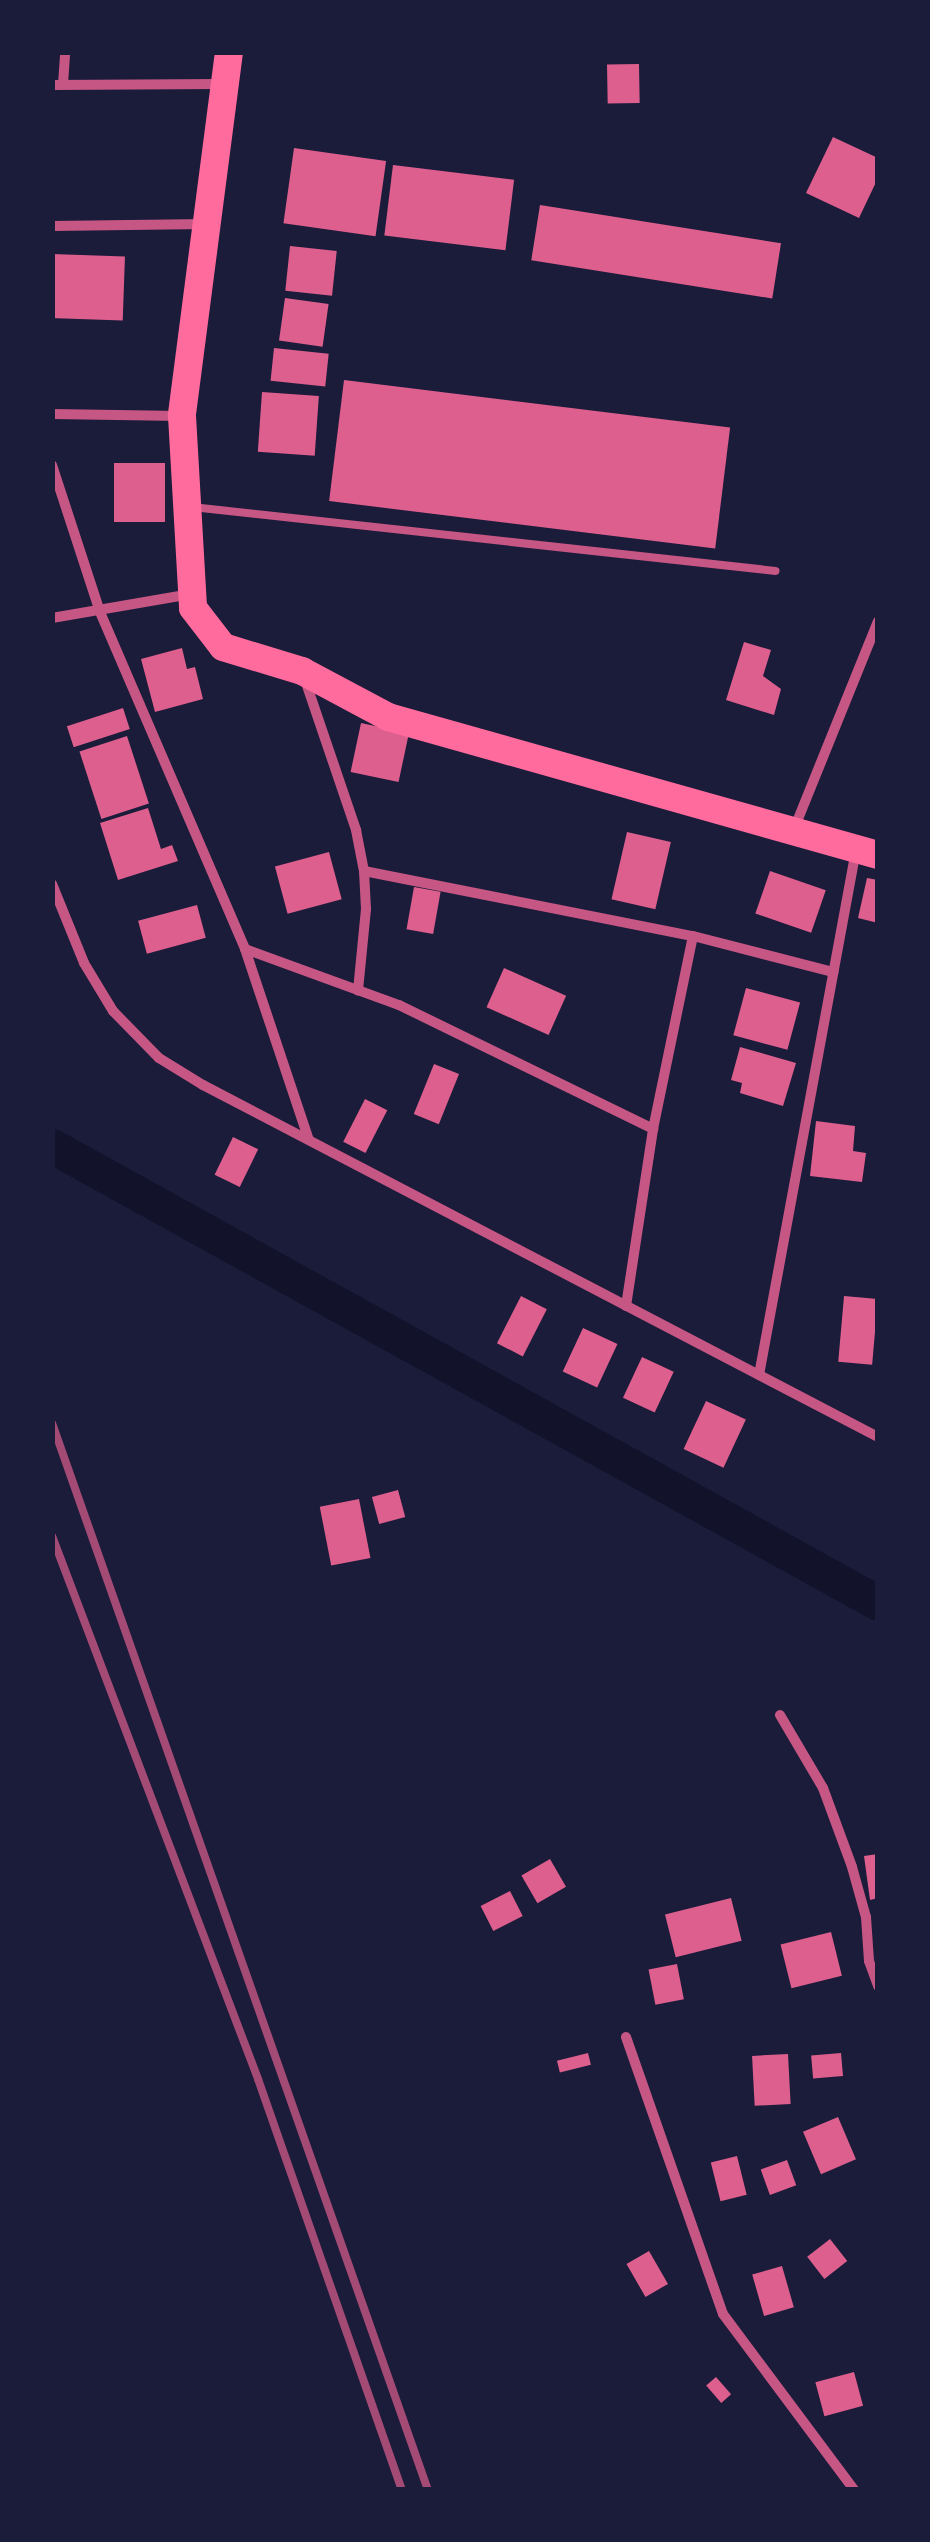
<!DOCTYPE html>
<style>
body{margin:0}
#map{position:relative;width:930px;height:2542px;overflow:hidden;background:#1b1b3a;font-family:Poppins,sans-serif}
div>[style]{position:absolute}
.canal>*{height:35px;margin:-17.5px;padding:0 17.5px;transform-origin:17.5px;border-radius:17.5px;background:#12122b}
.building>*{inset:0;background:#dd5f8e;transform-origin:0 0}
.service>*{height:8px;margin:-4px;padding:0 4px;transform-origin:4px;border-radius:4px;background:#c65784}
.minor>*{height:10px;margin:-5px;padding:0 5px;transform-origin:5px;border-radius:5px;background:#c65784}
.trunk>*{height:28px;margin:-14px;padding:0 14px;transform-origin:14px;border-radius:14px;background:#ff6b9d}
.rail>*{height:8px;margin:-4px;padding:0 4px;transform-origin:4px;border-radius:4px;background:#a44b75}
span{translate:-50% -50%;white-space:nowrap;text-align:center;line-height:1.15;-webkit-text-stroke:8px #1b1b3a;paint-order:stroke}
.frame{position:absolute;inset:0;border:55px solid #1b1b3a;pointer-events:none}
</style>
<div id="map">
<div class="canal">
<div style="left:52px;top:1146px;width:944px;rotate:28.95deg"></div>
</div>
<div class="building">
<div style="left:639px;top:64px;width:39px;height:32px;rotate:89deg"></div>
<div style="clip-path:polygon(833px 137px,878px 158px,878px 178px,859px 218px,806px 193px)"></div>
<div style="left:294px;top:148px;width:93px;height:76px;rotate:8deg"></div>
<div style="left:393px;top:165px;width:122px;height:71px;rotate:7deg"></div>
<div style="left:540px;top:205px;width:244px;height:56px;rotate:9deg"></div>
<div style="left:290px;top:246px;width:47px;height:45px;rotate:6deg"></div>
<div style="left:52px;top:254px;width:73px;height:64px;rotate:2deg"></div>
<div style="left:285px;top:298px;width:44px;height:43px;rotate:8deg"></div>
<div style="left:274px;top:348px;width:55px;height:33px;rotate:6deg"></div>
<div style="left:344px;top:380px;width:389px;height:122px;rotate:7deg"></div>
<div style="left:262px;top:392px;width:57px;height:60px;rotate:4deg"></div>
<div style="left:114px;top:463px;width:51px;height:59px"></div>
<div style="clip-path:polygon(744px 642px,771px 650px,763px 676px,781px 689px,774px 715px,726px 700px)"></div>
<div style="clip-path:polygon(182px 648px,187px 669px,195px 667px,203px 699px,155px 712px,141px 659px)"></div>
<div style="left:123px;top:708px;width:22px;height:59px;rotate:72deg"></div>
<div style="left:361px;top:723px;width:49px;height:50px;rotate:12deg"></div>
<div style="left:127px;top:736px;width:71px;height:50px;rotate:72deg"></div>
<div style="clip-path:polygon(148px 808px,161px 849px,172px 845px,178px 861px,118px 880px,100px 823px)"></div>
<div style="left:627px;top:832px;width:45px;height:69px;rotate:13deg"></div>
<div style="left:329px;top:852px;width:49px;height:56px;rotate:75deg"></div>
<div style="left:770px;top:871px;width:59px;height:45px;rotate:19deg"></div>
<div style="clip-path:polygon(867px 878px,878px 880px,878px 923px,858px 918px)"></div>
<div style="left:414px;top:887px;width:27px;height:43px;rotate:10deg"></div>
<div style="left:197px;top:905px;width:34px;height:61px;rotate:75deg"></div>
<div style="left:504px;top:968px;width:68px;height:43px;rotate:24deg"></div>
<div style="left:746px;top:988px;width:56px;height:49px;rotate:15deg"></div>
<div style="clip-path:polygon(740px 1047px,796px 1063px,783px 1106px,740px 1093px,742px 1083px,731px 1080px)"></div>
<div style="left:434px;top:1064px;width:27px;height:54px;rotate:22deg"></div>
<div style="left:365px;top:1099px;width:25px;height:48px;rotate:27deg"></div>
<div style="clip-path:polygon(816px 1121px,855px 1126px,853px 1151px,866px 1153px,862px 1182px,810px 1176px)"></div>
<div style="left:233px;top:1137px;width:28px;height:42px;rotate:26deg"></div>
<div style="left:521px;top:1296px;width:29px;height:53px;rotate:27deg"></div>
<div style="left:844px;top:1296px;width:34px;height:66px;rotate:5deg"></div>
<div style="left:583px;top:1328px;width:38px;height:48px;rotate:25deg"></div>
<div style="left:642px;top:1357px;width:35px;height:45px;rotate:25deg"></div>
<div style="left:706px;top:1401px;width:44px;height:53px;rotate:25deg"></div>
<div style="left:398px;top:1490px;width:28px;height:27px;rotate:75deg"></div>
<div style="left:359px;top:1499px;width:60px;height:40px;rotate:79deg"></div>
<div style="clip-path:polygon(878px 1854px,878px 1898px,870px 1900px,864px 1856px)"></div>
<div style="left:550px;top:1859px;width:32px;height:33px;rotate:60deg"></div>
<div style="left:510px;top:1891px;width:28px;height:33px;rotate:63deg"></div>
<div style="left:731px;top:1898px;width:44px;height:68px;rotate:76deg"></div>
<div style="left:831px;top:1932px;width:45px;height:52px;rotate:76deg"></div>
<div style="left:677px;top:1964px;width:36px;height:29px;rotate:79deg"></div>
<div style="left:588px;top:2053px;width:12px;height:32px;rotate:76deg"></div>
<div style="left:841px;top:2053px;width:23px;height:30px;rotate:85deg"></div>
<div style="left:788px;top:2054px;width:50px;height:36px;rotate:87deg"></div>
<div style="left:838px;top:2117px;width:46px;height:38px;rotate:67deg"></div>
<div style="left:737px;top:2156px;width:40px;height:27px;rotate:76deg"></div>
<div style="left:787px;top:2160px;width:27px;height:28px;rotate:70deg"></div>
<div style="left:830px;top:2239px;width:28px;height:29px;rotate:52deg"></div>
<div style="left:649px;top:2251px;width:38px;height:26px;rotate:60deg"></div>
<div style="left:782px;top:2266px;width:43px;height:31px;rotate:74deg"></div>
<div style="left:854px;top:2372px;width:35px;height:40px;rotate:75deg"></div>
<div style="left:716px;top:2377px;width:23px;height:13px;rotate:49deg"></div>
</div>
<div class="service">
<div style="left:192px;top:507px;width:587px;rotate:6.25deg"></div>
</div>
<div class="minor">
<div style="left:63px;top:84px;width:32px;rotate:-86deg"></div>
<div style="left:52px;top:85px;width:169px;rotate:-0.3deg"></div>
<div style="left:52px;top:226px;width:154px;rotate:-0.7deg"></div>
<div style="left:52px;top:414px;width:129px;rotate:0.9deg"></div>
<div style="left:52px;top:465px;width:155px;rotate:71.9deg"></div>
<div style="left:100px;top:612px;width:367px;rotate:66.7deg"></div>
<div style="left:245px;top:949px;width:201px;rotate:71.5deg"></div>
<div style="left:52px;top:618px;width:141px;rotate:-9.8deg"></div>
<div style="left:304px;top:677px;width:162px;rotate:71.2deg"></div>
<div style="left:356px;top:830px;width:42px;rotate:79deg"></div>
<div style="left:364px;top:871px;width:38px;rotate:87deg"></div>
<div style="left:366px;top:909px;width:82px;rotate:95.6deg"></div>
<div style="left:794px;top:829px;width:224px;rotate:-68deg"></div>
<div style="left:364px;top:871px;width:335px;rotate:11.2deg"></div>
<div style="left:693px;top:936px;width:145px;rotate:14.4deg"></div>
<div style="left:52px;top:884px;width:85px;rotate:67.9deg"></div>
<div style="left:84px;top:963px;width:56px;rotate:58.9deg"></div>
<div style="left:113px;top:1011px;width:66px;rotate:45.6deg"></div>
<div style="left:159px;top:1058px;width:52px;rotate:31.5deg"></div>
<div style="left:203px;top:1085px;width:761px;rotate:27.54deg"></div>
<div style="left:245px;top:949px;width:164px;rotate:20deg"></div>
<div style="left:399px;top:1005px;width:283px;rotate:26deg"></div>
<div style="left:626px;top:1306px;width:179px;rotate:-81.3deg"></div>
<div style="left:653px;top:1129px;width:197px;rotate:-78.3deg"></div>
<div style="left:759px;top:1375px;width:534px;rotate:-79.53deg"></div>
<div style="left:780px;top:1715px;width:85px;rotate:59.5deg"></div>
<div style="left:823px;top:1788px;width:84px;rotate:69.8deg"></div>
<div style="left:852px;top:1867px;width:52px;rotate:74.4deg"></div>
<div style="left:866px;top:1917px;width:44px;rotate:86.1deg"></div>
<div style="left:869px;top:1961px;width:27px;rotate:70deg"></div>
<div style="left:626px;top:2037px;width:293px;rotate:70.7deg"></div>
<div style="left:723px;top:2314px;width:219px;rotate:53.3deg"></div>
</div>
<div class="trunk">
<div style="left:229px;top:52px;width:367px;rotate:97.4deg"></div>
<div style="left:182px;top:416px;width:192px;rotate:86.7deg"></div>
<div style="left:193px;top:608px;width:49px;rotate:52.4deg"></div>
<div style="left:223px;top:647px;width:83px;rotate:16.9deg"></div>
<div style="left:302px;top:671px;width:98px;rotate:28.1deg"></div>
<div style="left:388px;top:717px;width:509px;rotate:15.73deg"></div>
</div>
<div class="rail">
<div style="left:52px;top:1423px;width:1131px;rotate:70.59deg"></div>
<div style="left:52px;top:1536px;width:581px;rotate:69.22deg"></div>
<div style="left:258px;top:2079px;width:435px;rotate:70.7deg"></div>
</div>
<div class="frame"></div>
</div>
